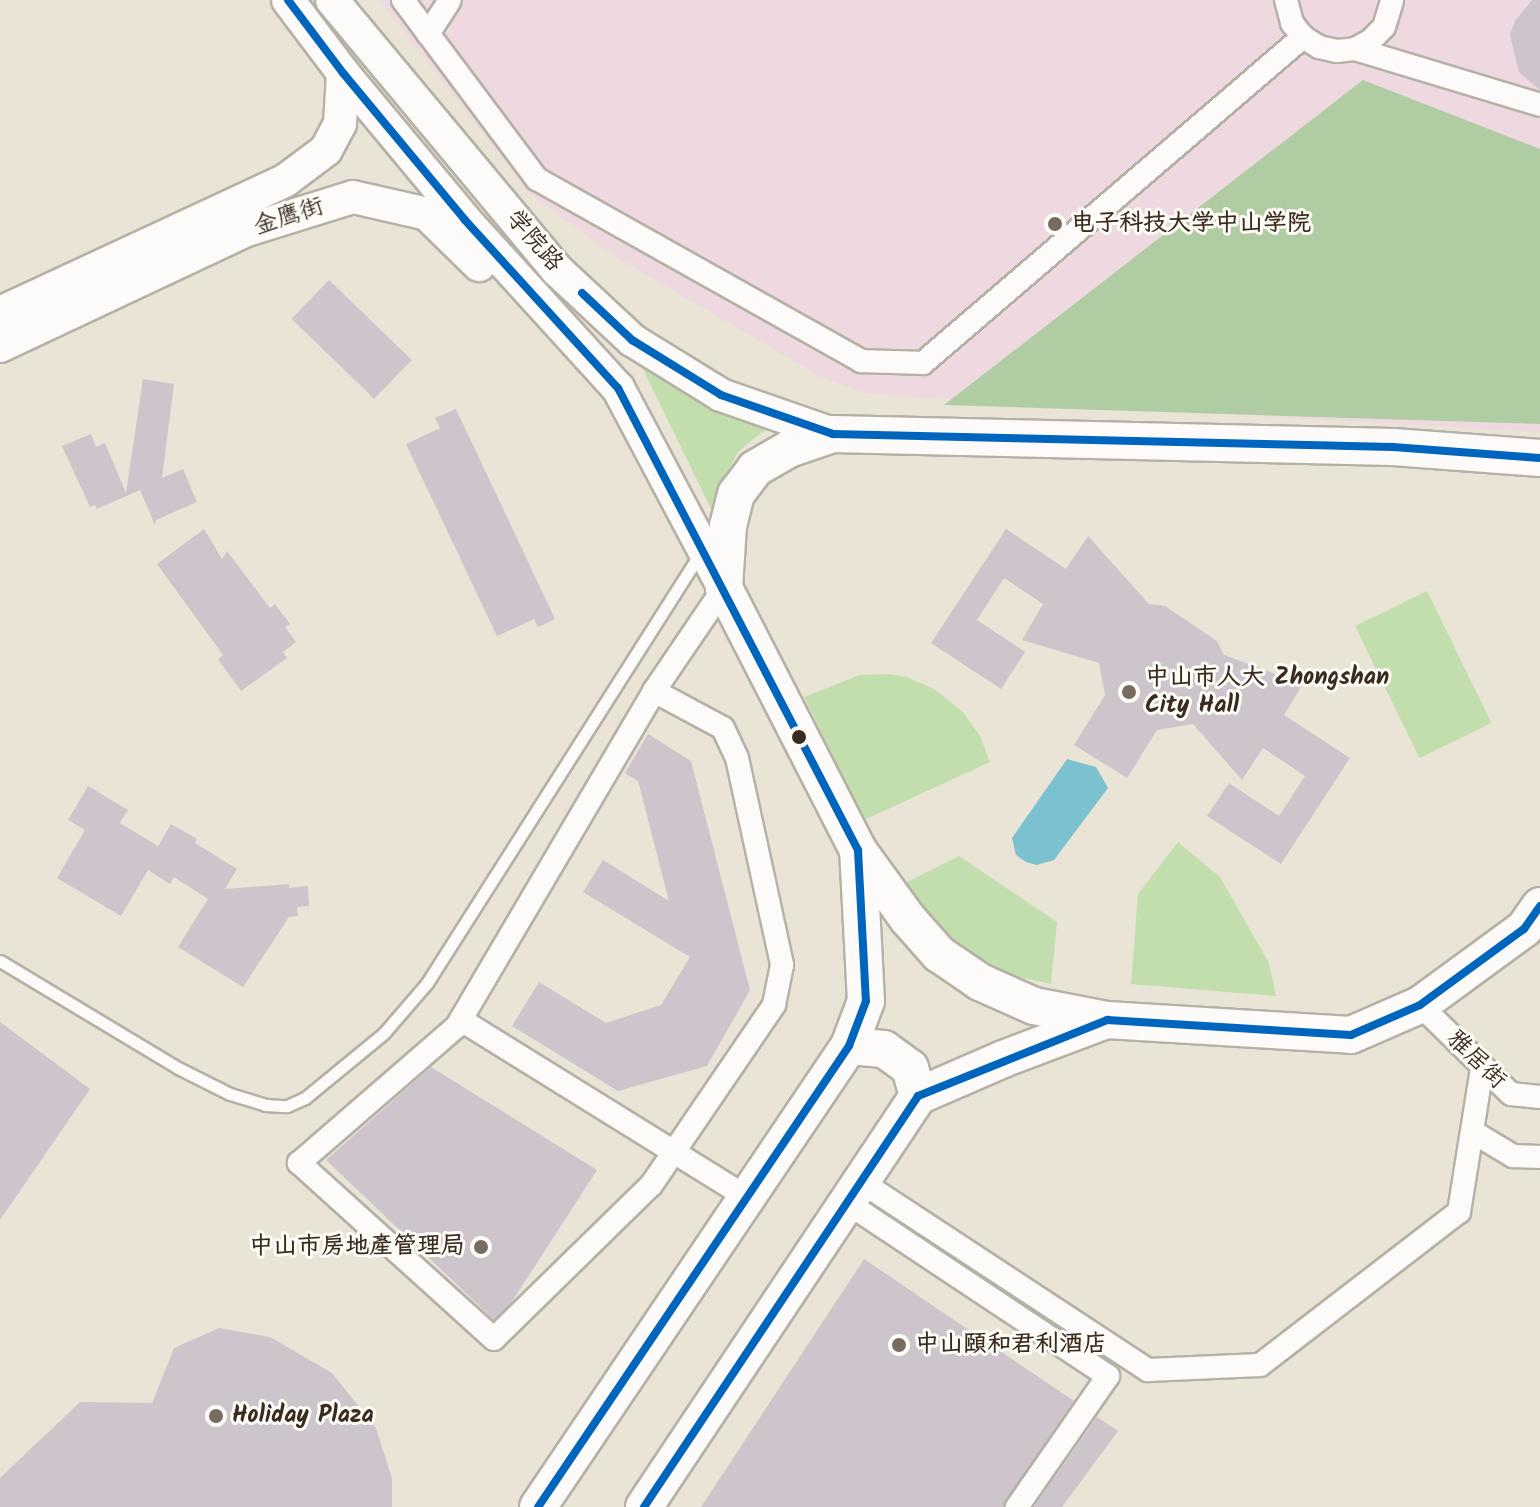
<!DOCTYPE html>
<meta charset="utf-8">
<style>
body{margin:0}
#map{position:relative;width:1540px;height:1507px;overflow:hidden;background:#eae4d7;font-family:Kalam,"LXGW WenKai TC",sans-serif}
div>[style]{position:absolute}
.built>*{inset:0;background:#edd9df}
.green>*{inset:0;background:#c2dead;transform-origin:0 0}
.forest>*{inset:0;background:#b0cca2}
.water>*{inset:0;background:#7cc1cf}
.building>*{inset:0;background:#cec4cb;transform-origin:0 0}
.roads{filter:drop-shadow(2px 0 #b6b1a7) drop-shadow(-2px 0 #b6b1a7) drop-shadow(0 2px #b6b1a7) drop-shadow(0 -2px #b6b1a7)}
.lane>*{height:11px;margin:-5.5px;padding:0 5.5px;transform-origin:5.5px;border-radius:5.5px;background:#fcfbf9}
.street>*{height:22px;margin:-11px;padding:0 11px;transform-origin:11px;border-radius:11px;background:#fcfbf9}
.secondary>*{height:32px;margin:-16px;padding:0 16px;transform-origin:16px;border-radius:16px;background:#fcfbf9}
.primary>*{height:36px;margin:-18px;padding:0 18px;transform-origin:18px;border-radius:18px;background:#fcfbf9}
.bus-1>*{height:8px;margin:-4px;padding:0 4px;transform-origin:4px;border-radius:4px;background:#0065bd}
.dots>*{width:22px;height:22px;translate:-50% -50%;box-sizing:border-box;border:4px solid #fdfcf7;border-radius:50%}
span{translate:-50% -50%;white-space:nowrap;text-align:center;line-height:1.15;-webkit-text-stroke:6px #fdfcf7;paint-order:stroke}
.street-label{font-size:24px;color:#3b2a1e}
.poi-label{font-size:24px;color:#3b2a1e;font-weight:700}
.left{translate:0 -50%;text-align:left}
.right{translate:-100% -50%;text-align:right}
</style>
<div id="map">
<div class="built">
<div style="clip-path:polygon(379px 0,1540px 0,1540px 432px,867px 394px,821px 377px,611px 254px,530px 194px)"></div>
</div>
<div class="green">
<div style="clip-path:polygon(635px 353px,666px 380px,780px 426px,762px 432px,738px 452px,720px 485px,717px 521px)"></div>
<div style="left:1427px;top:591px;width:147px;height:80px;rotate:64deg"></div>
<div style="clip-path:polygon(888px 674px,907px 677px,934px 689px,963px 712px,980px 736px,990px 762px,864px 820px,804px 697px,860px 675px)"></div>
<div style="clip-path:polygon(1178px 842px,1220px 877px,1269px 963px,1276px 996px,1131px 984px,1138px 894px)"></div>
<div style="clip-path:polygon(959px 856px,1057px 922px,1051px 984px,1014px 976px,952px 943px,901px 885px)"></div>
</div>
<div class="forest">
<div style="clip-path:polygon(1363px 80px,1540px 149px,1540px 424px,944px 405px)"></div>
</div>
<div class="water">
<div style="clip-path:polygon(1067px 759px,1096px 767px,1108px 788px,1054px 860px,1037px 865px,1026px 862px,1016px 855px,1012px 838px)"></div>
</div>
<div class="building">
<div style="clip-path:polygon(1532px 0,1540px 0,1540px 90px,1519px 72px,1510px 35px,1515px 21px)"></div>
<div style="left:329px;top:280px;width:115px;height:54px;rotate:44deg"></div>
<div style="clip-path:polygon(143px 379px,174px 384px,162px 478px,183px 469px,197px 502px,156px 520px,155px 525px,140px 490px,97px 509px,95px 505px,90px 507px,62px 446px,91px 434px,96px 447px,105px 443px,126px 493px)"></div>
<div style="clip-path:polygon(456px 409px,555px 619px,538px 627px,534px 619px,497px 636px,406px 444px,440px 428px,435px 418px)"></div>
<div style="clip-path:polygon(204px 529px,222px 559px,227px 551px,270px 608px,275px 604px,290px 624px,285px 627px,296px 642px,283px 652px,287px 658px,241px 691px,218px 659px,223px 655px,157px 564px)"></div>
<div style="clip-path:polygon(1006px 529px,1066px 569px,1088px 536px,1149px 604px,1165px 606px,1217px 641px,1224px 655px,1303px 684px,1284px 715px,1350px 758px,1281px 864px,1207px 816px,1229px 783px,1279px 816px,1305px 776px,1263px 748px,1242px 780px,1193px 724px,1157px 730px,1127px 778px,1074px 745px,1105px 695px,1099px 663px,1022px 640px,1043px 604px,1004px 578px,977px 620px,1025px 652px,1001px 689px,931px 643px)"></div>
<div style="clip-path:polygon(648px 734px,691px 761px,750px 990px,707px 1066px,618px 1091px,512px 1026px,539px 982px,606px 1023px,661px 1005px,690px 957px,583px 892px,603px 860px,669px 901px,638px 781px,625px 773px)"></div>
<div style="clip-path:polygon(88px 786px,128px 810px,120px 823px,158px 846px,171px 824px,197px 839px,195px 843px,237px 869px,225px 889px,289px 884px,289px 888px,308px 886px,309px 906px,297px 907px,298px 916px,289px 917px,243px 987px,178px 947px,208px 899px,174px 877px,170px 884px,148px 870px,121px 916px,57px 878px,85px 830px,68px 820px)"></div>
<div style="clip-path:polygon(0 1022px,90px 1089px,0 1220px)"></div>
<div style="clip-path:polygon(431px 1067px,597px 1170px,511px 1303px,494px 1320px,326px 1160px)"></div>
<div style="clip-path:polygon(864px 1259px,1074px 1401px,1003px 1507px,701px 1507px)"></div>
<div style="clip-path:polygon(219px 1328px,270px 1337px,332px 1373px,376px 1428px,392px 1479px,392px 1507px,0 1507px,0 1478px,80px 1402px,152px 1403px,174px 1348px)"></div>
<div style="clip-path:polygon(1097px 1417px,1118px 1431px,1062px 1507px,1034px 1507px)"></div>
</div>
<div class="roads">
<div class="lane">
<div style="left:0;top:961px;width:208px;rotate:31deg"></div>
<div style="left:178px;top:1068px;width:58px;rotate:26.6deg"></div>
<div style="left:230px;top:1094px;width:37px;rotate:17deg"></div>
<div style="left:265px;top:1105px;width:22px;rotate:3deg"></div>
<div style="left:287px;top:1106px;width:20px;rotate:-24deg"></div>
<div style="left:305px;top:1098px;width:102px;rotate:-39.4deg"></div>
<div style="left:384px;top:1033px;width:66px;rotate:-49.3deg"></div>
<div style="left:427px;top:983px;width:511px;rotate:-57.55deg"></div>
</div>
<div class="street">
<div style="left:403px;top:0;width:224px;rotate:53.2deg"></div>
<div style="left:537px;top:179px;width:372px;rotate:29.3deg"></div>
<div style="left:861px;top:361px;width:62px;rotate:1.8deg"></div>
<div style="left:923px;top:363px;width:501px;rotate:-40.63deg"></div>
<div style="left:1286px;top:0;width:24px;rotate:75deg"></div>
<div style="left:1292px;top:23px;width:18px;rotate:52deg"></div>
<div style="left:1303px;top:37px;width:19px;rotate:32deg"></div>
<div style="left:1319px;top:47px;width:18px;rotate:13deg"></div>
<div style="left:1337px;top:51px;width:18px;rotate:-6deg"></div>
<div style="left:1355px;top:49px;width:18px;rotate:-29deg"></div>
<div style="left:1371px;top:40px;width:18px;rotate:-45deg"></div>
<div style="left:1384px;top:27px;width:28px;rotate:-73deg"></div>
<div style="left:428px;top:34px;width:40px;rotate:-57.1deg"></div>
<div style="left:1355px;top:49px;width:193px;rotate:16.8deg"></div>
<div style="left:654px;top:691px;width:78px;rotate:28.2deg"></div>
<div style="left:723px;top:728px;width:33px;rotate:65deg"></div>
<div style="left:737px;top:758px;width:212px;rotate:77.7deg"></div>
<div style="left:782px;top:965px;width:41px;rotate:101.3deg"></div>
<div style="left:774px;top:1005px;width:218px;rotate:124.3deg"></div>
<div style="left:651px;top:1185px;width:220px;rotate:135.6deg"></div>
<div style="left:494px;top:1339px;width:263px;rotate:-137.9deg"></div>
<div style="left:299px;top:1163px;width:209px;rotate:-40.9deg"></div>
<div style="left:457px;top:1026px;width:389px;rotate:-59.5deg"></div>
<div style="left:654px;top:691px;width:125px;rotate:-55.8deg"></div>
<div style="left:1420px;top:1005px;width:127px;rotate:44.4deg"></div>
<div style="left:1511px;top:1094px;width:29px;rotate:6deg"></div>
<div style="left:461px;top:1020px;width:336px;rotate:31.8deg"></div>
<div style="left:1473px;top:1132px;width:47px;rotate:31deg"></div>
<div style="left:1513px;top:1156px;width:27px;rotate:2deg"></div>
<div style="left:863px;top:1183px;width:341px;rotate:33.3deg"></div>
<div style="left:1148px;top:1370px;width:112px;rotate:-2.6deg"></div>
<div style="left:1260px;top:1365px;width:251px;rotate:-37.6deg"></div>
<div style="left:1459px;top:1212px;width:146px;rotate:-80.9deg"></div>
<div style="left:849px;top:1204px;width:311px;rotate:33.6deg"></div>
<div style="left:1108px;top:1376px;width:160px;rotate:124.8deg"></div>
</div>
<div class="secondary">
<div style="left:288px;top:0;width:91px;rotate:53deg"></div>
<div style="left:343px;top:73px;width:190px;rotate:50.3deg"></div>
<div style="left:464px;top:219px;width:229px;rotate:47.7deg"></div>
<div style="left:618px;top:388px;width:226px;rotate:62.1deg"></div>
<div style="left:332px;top:0;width:351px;rotate:50.2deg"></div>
<div style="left:557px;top:270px;width:103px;rotate:43deg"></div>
<div style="left:632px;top:340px;width:105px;rotate:31.7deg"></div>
<div style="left:721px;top:395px;width:119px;rotate:19.2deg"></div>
<div style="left:0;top:313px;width:315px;rotate:-24.9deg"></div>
<div style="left:286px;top:180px;width:50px;rotate:-36.9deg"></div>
<div style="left:326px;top:150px;width:30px;rotate:-62deg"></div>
<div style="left:340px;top:124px;width:51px;rotate:-86.6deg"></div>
<div style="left:0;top:346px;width:273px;rotate:-25.2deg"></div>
<div style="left:247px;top:230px;width:111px;rotate:-17.3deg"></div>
<div style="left:353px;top:197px;width:76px;rotate:12.9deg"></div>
<div style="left:427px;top:214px;width:73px;rotate:44.4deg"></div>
</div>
<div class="primary">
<div style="left:1540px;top:458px;width:147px;rotate:-175.7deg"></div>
<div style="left:1393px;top:447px;width:560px;rotate:-178.67deg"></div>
<div style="left:833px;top:434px;width:46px;rotate:161.2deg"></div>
<div style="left:789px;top:449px;width:39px;rotate:150deg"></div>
<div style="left:755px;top:469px;width:31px;rotate:127deg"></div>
<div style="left:736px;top:494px;width:33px;rotate:104deg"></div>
<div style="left:728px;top:526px;width:62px;rotate:93.7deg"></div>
<div style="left:724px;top:588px;width:294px;rotate:62.9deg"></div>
<div style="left:858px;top:850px;width:85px;rotate:54.1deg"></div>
<div style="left:908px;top:919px;width:47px;rotate:48.5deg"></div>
<div style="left:939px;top:954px;width:50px;rotate:34.3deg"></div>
<div style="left:980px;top:982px;width:59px;rotate:24deg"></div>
<div style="left:1034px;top:1006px;width:74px;rotate:10.9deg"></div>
<div style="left:1107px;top:1020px;width:244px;rotate:3.5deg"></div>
<div style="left:1351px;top:1035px;width:75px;rotate:-23.5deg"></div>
<div style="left:1420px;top:1005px;width:129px;rotate:-36.2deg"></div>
<div style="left:1524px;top:929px;width:28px;rotate:-55deg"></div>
<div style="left:849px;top:1046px;width:35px;rotate:5deg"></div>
<div style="left:884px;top:1049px;width:32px;rotate:36deg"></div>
<div style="left:910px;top:1068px;width:29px;rotate:74deg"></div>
<div style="left:918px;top:1096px;width:93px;rotate:-23.5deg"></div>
<div style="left:1003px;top:1059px;width:110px;rotate:-20.7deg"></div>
<div style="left:538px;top:1507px;width:556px;rotate:-56deg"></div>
<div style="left:849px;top:1046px;width:48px;rotate:-69.3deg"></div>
<div style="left:866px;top:1001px;width:151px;rotate:-93deg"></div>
<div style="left:644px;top:1507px;width:494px;rotate:-56.3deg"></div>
</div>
</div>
<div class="bus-1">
<div style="left:288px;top:0;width:91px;rotate:53deg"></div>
<div style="left:343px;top:73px;width:190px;rotate:50.3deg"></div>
<div style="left:464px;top:219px;width:229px;rotate:47.7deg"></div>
<div style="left:618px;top:388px;width:521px;rotate:62.55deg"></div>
<div style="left:858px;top:850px;width:151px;rotate:87deg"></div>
<div style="left:866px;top:1001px;width:48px;rotate:110.7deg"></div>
<div style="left:849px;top:1046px;width:556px;rotate:124deg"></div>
<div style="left:582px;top:293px;width:69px;rotate:43.2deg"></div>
<div style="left:632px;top:340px;width:105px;rotate:31.7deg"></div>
<div style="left:721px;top:395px;width:119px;rotate:19.2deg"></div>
<div style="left:833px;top:434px;width:560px;rotate:1.33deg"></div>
<div style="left:1393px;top:447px;width:147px;rotate:4.3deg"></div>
<div style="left:644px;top:1507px;width:494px;rotate:-56.3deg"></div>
<div style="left:918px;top:1096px;width:204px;rotate:-21.9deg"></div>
<div style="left:1107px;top:1020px;width:244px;rotate:3.5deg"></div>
<div style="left:1351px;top:1035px;width:75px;rotate:-23.5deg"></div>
<div style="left:1420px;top:1005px;width:129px;rotate:-36.2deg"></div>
<div style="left:1524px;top:929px;width:28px;rotate:-55deg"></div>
</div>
<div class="dots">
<div style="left:1055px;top:224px;background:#786b5f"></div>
<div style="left:1129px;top:692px;background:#786b5f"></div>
<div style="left:799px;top:737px;background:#3b2a1e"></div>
<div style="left:481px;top:1247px;background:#786b5f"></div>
<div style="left:899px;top:1345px;background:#786b5f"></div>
<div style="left:216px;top:1416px;background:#786b5f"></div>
</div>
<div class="street-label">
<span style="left:289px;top:217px;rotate:-18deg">金鹰街</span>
<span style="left:534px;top:241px;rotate:49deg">学院路</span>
<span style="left:1476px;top:1060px;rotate:44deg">雅居街</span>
</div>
<div class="poi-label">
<span class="left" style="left:1071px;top:224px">电子科技大学中山学院</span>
<span class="left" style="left:1145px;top:692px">中山市人大 Zhongshan<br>City Hall</span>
<span class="right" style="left:465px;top:1247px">中山市房地產管理局</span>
<span class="left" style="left:915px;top:1345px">中山頤和君利酒店</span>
<span class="left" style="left:232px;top:1416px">Holiday Plaza</span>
</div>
</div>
